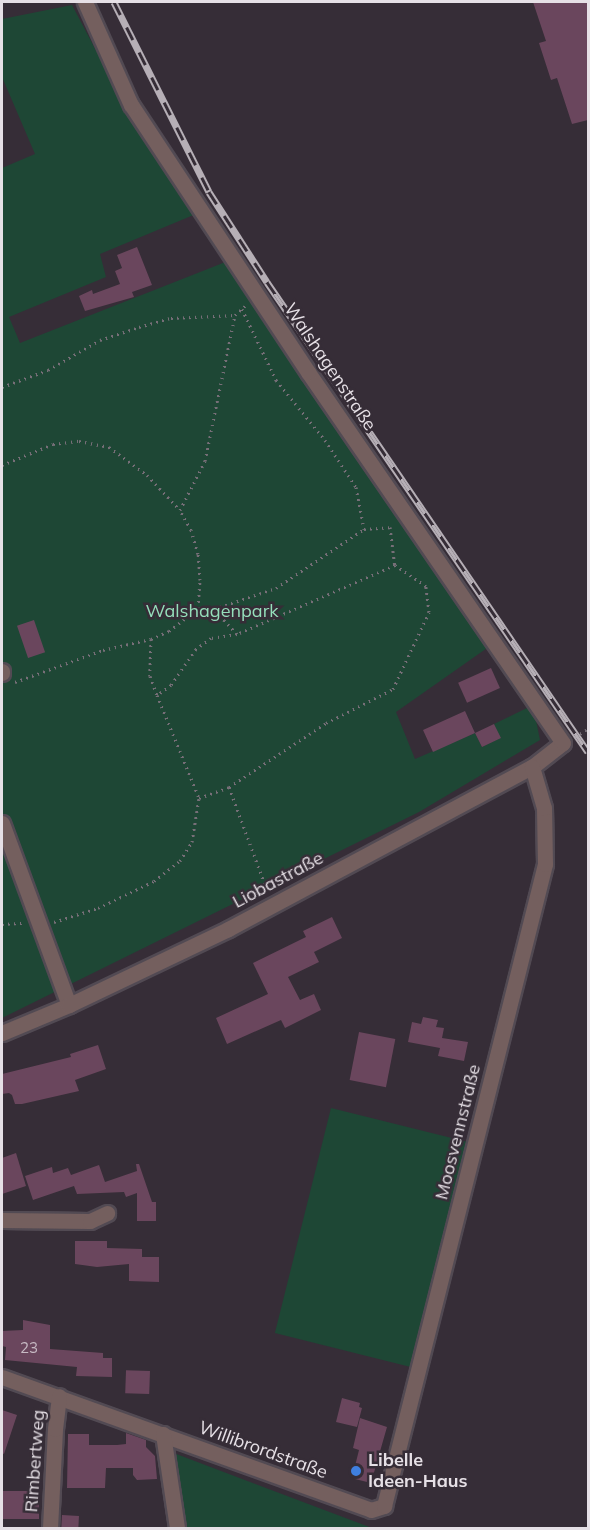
<!DOCTYPE html>
<meta charset="utf-8">
<style>
body{margin:0}
#map{position:relative;width:590px;height:1530px;overflow:hidden;background:#362d37;font-family:Mulish,sans-serif}
div>[style]{position:absolute}
.green>*{inset:0;background:#1e4735;transform-origin:0 0}
.building>*{inset:0;background:#6a465d;transform-origin:0 0}
.path>*{height:3px;margin-top:-1.5px;transform-origin:0;background:repeating-linear-gradient(90deg,#776f78 0 1.5px,transparent 0 6px)}
.roads{filter:drop-shadow(2px 0 #524a53) drop-shadow(-2px 0 #524a53) drop-shadow(0 2px #524a53) drop-shadow(0 -2px #524a53)}
.minor>*{height:15px;margin:-7.5px;padding:0 7.5px;transform-origin:7.5px;border-radius:7.5px;background:#745f5e}
.rail>*{height:7px;margin-top:-3.5px;transform-origin:0;background:repeating-linear-gradient(90deg,#362d37 0 14px,#b6afb6 0 28px);box-sizing:border-box;border-block:2px solid #b6afb6}
.dots>*{width:16px;height:16px;translate:-50% -50%;box-sizing:border-box;border:3px solid #362d37;border-radius:50%}
span{translate:-50% -50%;white-space:nowrap;text-align:center;line-height:1.15;-webkit-text-stroke:5px #362d37;paint-order:stroke}
.number-label{font-size:15px;color:#c7bac4}
.number-label span{-webkit-text-stroke-width:0}
.street-label{font-size:18px;color:#e6e0e6}
.park-label{font-size:18px;color:#95dfbb}
.poi-label{font-size:18px;color:#e6e0e6;font-weight:700}
.left{translate:0 -50%;text-align:left}
.frame{position:absolute;inset:0;border:3px solid #e6e0e6;pointer-events:none}
</style>
<div id="map">
<div class="green">
<div style="clip-path:polygon(72px 5px,127px 109px,196px 214px,100px 254px,106px 277px,9px 317px,20px 343px,228px 261px,490px 646px,396px 712px,415px 759px,475px 733px,482px 747px,500px 738px,494px 724px,533px 705px,540px 740px,419px 812px,2px 1018px,2px 168px,35px 154px,2px 77px,2px 19px)"></div>
<div style="left:331px;top:1108px;width:140px;height:232px;rotate:14deg"></div>
<div style="clip-path:polygon(171px 1452px,372px 1528px,184px 1528px)"></div>
</div>
<div class="building">
<div style="clip-path:polygon(533px 2px,588px 2px,588px 120px,572px 124px,557px 78px,551px 80px,539px 43px,546px 41px)"></div>
<div style="clip-path:polygon(137px 247px,152px 285px,132px 292px,134px 297px,85px 311px,79px 296px,92px 290px,93px 294px,120px 284px,115px 271px,122px 268px,117px 255px)"></div>
<div style="left:34px;top:620px;width:34px;height:18px;rotate:71deg"></div>
<div style="left:491px;top:668px;width:22px;height:36px;rotate:66deg"></div>
<div style="clip-path:polygon(465px 711px,475px 733px,494px 724px,501px 738px,482px 747px,475px 733px,433px 752px,423px 730px)"></div>
<div style="clip-path:polygon(332px 917px,342px 938px,314px 952px,319px 962px,288px 977px,300px 1000px,314px 994px,321px 1010px,285px 1028px,281px 1020px,227px 1044px,216px 1018px,268px 994px,253px 963px,306px 937px,303px 931px)"></div>
<div style="clip-path:polygon(423px 1017px,438px 1020px,436px 1027px,444px 1028px,442px 1038px,468px 1042px,464px 1061px,438px 1056px,440px 1048px,408px 1042px,412px 1022px,421px 1024px)"></div>
<div style="left:359px;top:1032px;width:37px;height:49px;rotate:11deg"></div>
<div style="clip-path:polygon(98px 1045px,106px 1069px,75px 1080px,79px 1091px,22px 1104px,15px 1104px,12px 1095px,9px 1093px,2px 1094px,2px 1074px,71px 1057px,70px 1054px)"></div>
<div style="clip-path:polygon(16px 1153px,26px 1186px,2px 1194px,2px 1158px)"></div>
<div style="clip-path:polygon(136px 1164px,139px 1164px,152px 1202px,156px 1202px,156px 1221px,137px 1221px,137px 1193px,126px 1197px,124px 1192px,77px 1194px,74px 1186px,33px 1200px,25px 1176px,52px 1167px,53px 1173px,68px 1168px,71px 1175px,99px 1165px,105px 1182px,137px 1171px)"></div>
<div style="clip-path:polygon(75px 1241px,107px 1241px,107px 1248px,142px 1249px,142px 1257px,159px 1257px,159px 1282px,129px 1281px,129px 1264px,97px 1267px,75px 1264px)"></div>
<div style="clip-path:polygon(23px 1320px,50px 1325px,50px 1349px,103px 1353px,103px 1358px,112px 1358px,112px 1377px,76px 1376px,77px 1367px,5px 1360px,6px 1347px,2px 1346px,2px 1331px,23px 1330px)"></div>
<div style="left:150px;top:1371px;width:23px;height:24px;rotate:92deg"></div>
<div style="clip-path:polygon(342px 1398px,360px 1403px,359px 1407px,362px 1408px,357px 1427px,336px 1422px)"></div>
<div style="clip-path:polygon(2px 1410px,17px 1415px,4px 1454px,2px 1453px)"></div>
<div style="clip-path:polygon(360px 1418px,387px 1427px,371px 1483px,355px 1479px,353px 1474px,359px 1450px,353px 1448px)"></div>
<div style="clip-path:polygon(126px 1433px,146px 1440px,146px 1447px,155px 1456px,157px 1479px,137px 1480px,133px 1475px,133px 1468px,106px 1468px,105px 1488px,67px 1488px,68px 1434px,89px 1434px,89px 1445px,117px 1445px,126px 1444px)"></div>
<div style="left:2px;top:1491px;width:37px;height:28px"></div>
<div style="left:62px;top:1515px;width:17px;height:13px;rotate:3deg"></div>
</div>
<div class="path">
<div style="left:242px;top:309px;width:79px;rotate:64.4deg"></div>
<div style="left:276px;top:380px;width:77px;rotate:50.8deg"></div>
<div style="left:325px;top:440px;width:56px;rotate:56.6deg"></div>
<div style="left:356px;top:487px;width:43px;rotate:79.2deg"></div>
<div style="left:2px;top:387px;width:49px;rotate:-20.3deg"></div>
<div style="left:48px;top:370px;width:60px;rotate:-30deg"></div>
<div style="left:100px;top:340px;width:41px;rotate:-18.4deg"></div>
<div style="left:139px;top:327px;width:33px;rotate:-16deg"></div>
<div style="left:171px;top:318px;width:64px;rotate:-2.7deg"></div>
<div style="left:2px;top:465px;width:55px;rotate:-22.4deg"></div>
<div style="left:53px;top:444px;width:26px;rotate:-7deg"></div>
<div style="left:79px;top:441px;width:31px;rotate:11deg"></div>
<div style="left:109px;top:447px;width:47px;rotate:36.4deg"></div>
<div style="left:147px;top:475px;width:48px;rotate:46.7deg"></div>
<div style="left:180px;top:510px;width:55px;rotate:-63deg"></div>
<div style="left:205px;top:461px;width:149px;rotate:-78.4deg"></div>
<div style="left:235px;top:315px;width:15px;rotate:-42deg"></div>
<div style="left:198px;top:608px;width:16px;rotate:4deg"></div>
<div style="left:237px;top:634px;width:34px;rotate:-133deg"></div>
<div style="left:214px;top:609px;width:65px;rotate:-18.7deg"></div>
<div style="left:276px;top:588px;width:106px;rotate:-33.8deg"></div>
<div style="left:364px;top:529px;width:26px;rotate:-4deg"></div>
<div style="left:390px;top:527px;width:38px;rotate:83deg"></div>
<div style="left:395px;top:565px;width:172px;rotate:156.4deg"></div>
<div style="left:237px;top:634px;width:26px;rotate:171deg"></div>
<div style="left:211px;top:638px;width:19px;rotate:144deg"></div>
<div style="left:196px;top:649px;width:44px;rotate:124.8deg"></div>
<div style="left:171px;top:685px;width:17px;rotate:144deg"></div>
<div style="left:157px;top:695px;width:111px;rotate:67.8deg"></div>
<div style="left:199px;top:798px;width:32px;rotate:-20deg"></div>
<div style="left:229px;top:787px;width:116px;rotate:-33.4deg"></div>
<div style="left:326px;top:723px;width:75px;rotate:-26.9deg"></div>
<div style="left:393px;top:689px;width:85px;rotate:-64.9deg"></div>
<div style="left:429px;top:612px;width:26px;rotate:-97deg"></div>
<div style="left:426px;top:586px;width:37px;rotate:-146deg"></div>
<div style="left:151px;top:639px;width:37px;rotate:92deg"></div>
<div style="left:150px;top:676px;width:20px;rotate:70deg"></div>
<div style="left:15px;top:682px;width:94px;rotate:-20deg"></div>
<div style="left:103px;top:650px;width:49px;rotate:-12.9deg"></div>
<div style="left:151px;top:639px;width:20px;rotate:-24deg"></div>
<div style="left:169px;top:631px;width:37px;rotate:-38deg"></div>
<div style="left:198px;top:608px;width:28px;rotate:-86deg"></div>
<div style="left:200px;top:580px;width:26px;rotate:-94deg"></div>
<div style="left:198px;top:554px;width:25px;rotate:-106deg"></div>
<div style="left:191px;top:530px;width:23px;rotate:-119deg"></div>
<div style="left:575px;top:737px;width:15px;rotate:-32deg"></div>
<div style="left:229px;top:787px;width:113px;rotate:69.8deg"></div>
<div style="left:54px;top:922px;width:46px;rotate:-17.7deg"></div>
<div style="left:98px;top:908px;width:62px;rotate:-25.7deg"></div>
<div style="left:154px;top:881px;width:33px;rotate:-38deg"></div>
<div style="left:180px;top:861px;width:22px;rotate:-58deg"></div>
<div style="left:192px;top:842px;width:45px;rotate:-81deg"></div>
<div style="left:2px;top:924px;width:22px;rotate:-3deg"></div>
</div>
<div class="roads">
<div class="minor">
<div style="left:2px;top:673px;width:2px;rotate:-90deg"></div>
<div style="left:2px;top:823px;width:194px;rotate:69.8deg"></div>
<div style="left:2px;top:1033px;width:73px;rotate:-22.7deg"></div>
<div style="left:69px;top:1005px;width:176px;rotate:-25.5deg"></div>
<div style="left:228px;top:929px;width:344px;rotate:-28.1deg"></div>
<div style="left:532px;top:767px;width:39px;rotate:-38deg"></div>
<div style="left:563px;top:743px;width:450px;rotate:-124.5deg"></div>
<div style="left:308px;top:372px;width:320px;rotate:-123.5deg"></div>
<div style="left:131px;top:105px;width:113px;rotate:-114.1deg"></div>
<div style="left:2px;top:1220px;width:88px;rotate:0.7deg"></div>
<div style="left:90px;top:1221px;width:19px;rotate:-25deg"></div>
<div style="left:2px;top:1377px;width:392px;rotate:19.8deg"></div>
<div style="left:371px;top:1510px;width:14px;rotate:-17deg"></div>
<div style="left:384px;top:1506px;width:662px;rotate:-75.92deg"></div>
<div style="left:545px;top:864px;width:56px;rotate:-91deg"></div>
<div style="left:544px;top:808px;width:43px;rotate:-106.3deg"></div>
<div style="left:163px;top:1434px;width:95px;rotate:81.5deg"></div>
<div style="left:50px;top:1528px;width:99px;rotate:-87.1deg"></div>
<div style="left:55px;top:1429px;width:33px;rotate:-83deg"></div>
</div>
</div>
<div class="rail">
<div style="left:114px;top:2px;width:212px;rotate:63.4deg"></div>
<div style="left:209px;top:192px;width:107px;rotate:57.2deg"></div>
<div style="left:267px;top:282px;width:569px;rotate:55.67deg"></div>
</div>
<div class="dots">
<div style="left:356px;top:1471px;background:#3f7fe0"></div>
</div>
<div class="number-label">
<span style="left:29px;top:1348px">23</span>
</div>
<div class="street-label">
<span style="left:330px;top:367px;rotate:56deg">Walshagenstraße</span>
<span style="left:278px;top:880px;rotate:-28deg">Liobastraße</span>
<span style="left:458px;top:1132px;rotate:-76deg">Moosvennstraße</span>
<span style="left:263px;top:1450px;rotate:20deg">Willibrordstraße</span>
<span style="left:35px;top:1461px;rotate:-86deg">Rimbertweg</span>
</div>
<div class="park-label">
<span style="left:212px;top:611px">Walshagenpark</span>
</div>
<div class="poi-label">
<span class="left" style="left:368px;top:1471px">Libelle<br>Ideen-Haus</span>
</div>
<div class="frame"></div>
</div>
